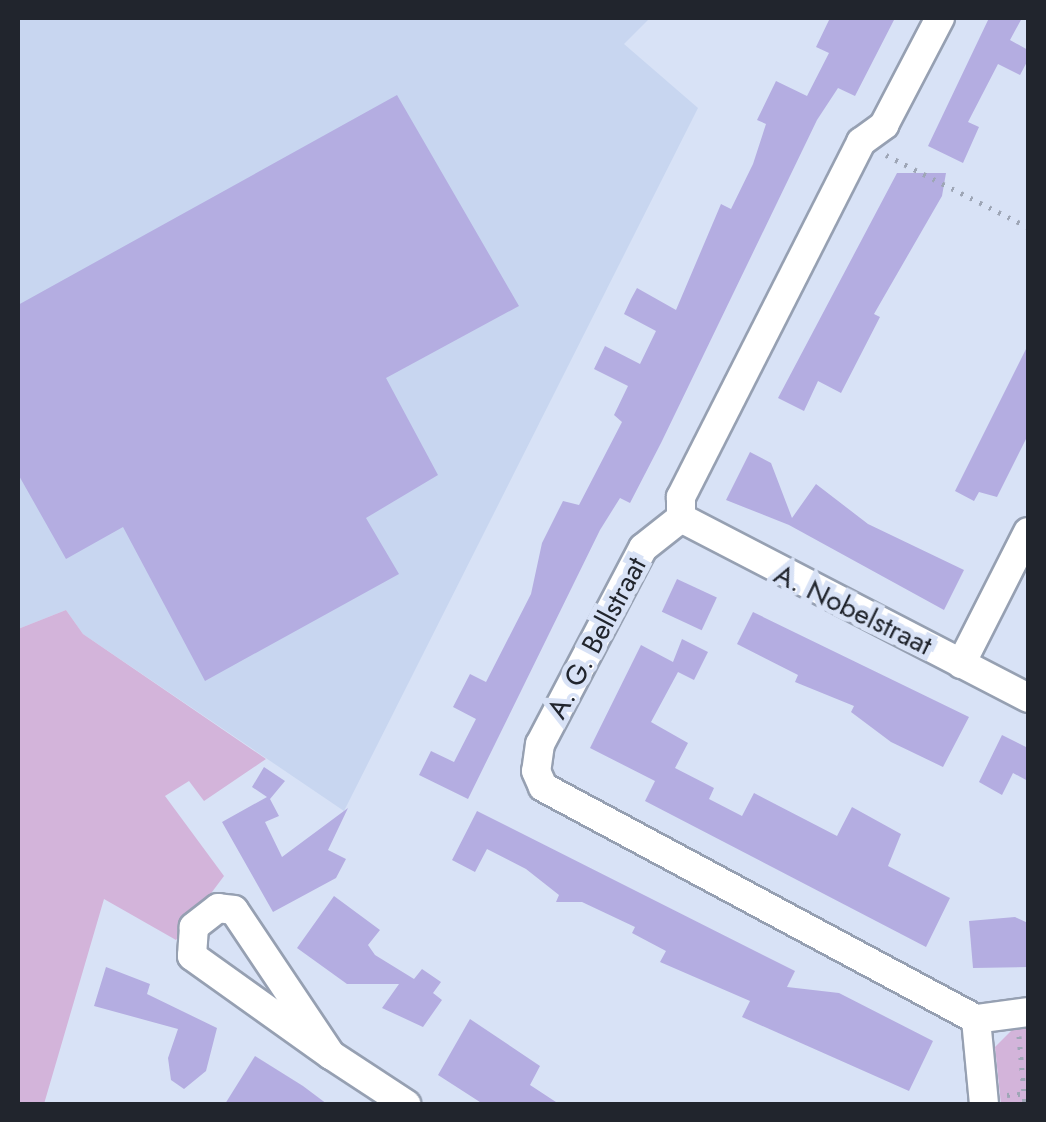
<!DOCTYPE html>
<style>
body{margin:0}
#map{position:relative;width:1046px;height:1122px;overflow:hidden;background:#d8e2f6;font-family:Jost,sans-serif}
div>[style]{position:absolute}
.built>*{inset:0;background:#c8d6f0}
.green>*{inset:0;background:#d3b4da}
.building>*{inset:0;background:#b4ade1;transform-origin:0 0}
.path>*{height:5px;margin-top:-2.5px;transform-origin:0;background:repeating-linear-gradient(90deg,#9ea6b6 0 2.5px,transparent 0 10.5px)}
.roads{filter:drop-shadow(2px 0 #96a0b2) drop-shadow(-2px 0 #96a0b2) drop-shadow(0 2px #96a0b2) drop-shadow(0 -2px #96a0b2)}
.minor>*{height:28px;margin:-14px;padding:0 14px;transform-origin:14px;border-radius:14px;background:#fff}
span{translate:-50% -50%;white-space:nowrap;text-align:center;line-height:1.15;-webkit-text-stroke:10px #d8e2f6;paint-order:stroke}
.street-label{font-size:28px;color:#21252d}
.frame{position:absolute;inset:0;border:20px solid #21252d;pointer-events:none}
</style>
<div id="map">
<div class="built">
<div style="clip-path:polygon(18px 18px,650px 18px,624px 44px,698px 108px,344px 811px,83px 634px,66px 610px,18px 629px)"></div>
</div>
<div class="green">
<div style="clip-path:polygon(66px 610px,83px 634px,266px 759px,204px 801px,189px 781px,165px 796px,224px 876px,176px 940px,104px 899px,44px 1104px,18px 1104px,18px 629px)"></div>
<div style="clip-path:polygon(1013px 1029px,1028px 1029px,1028px 1104px,1001px 1104px,995px 1047px)"></div>
</div>
<div class="building">
<div style="clip-path:polygon(830px 18px,895px 18px,855px 96px,838px 88px,817px 120px,661px 443px,630px 503px,620px 498px,600px 530px,468px 799px,419px 775px,431px 751px,454px 762px,476px 719px,453px 707px,470px 674px,486px 682px,531px 594px,542px 543px,563px 501px,579px 505px,622px 422px,614px 415px,628px 386px,594px 369px,605px 346px,640px 364px,656px 331px,624px 314px,631px 299px,637px 288px,676px 310px,721px 204px,731px 209px,753px 164px,766px 124px,757px 120px,776px 81px,807px 96px,829px 53px,816px 47px)"></div>
<div style="clip-path:polygon(989px 18px,1022px 18px,1010px 40px,1028px 50px,1028px 60px,1020px 75px,998px 64px,968px 122px,979px 127px,963px 163px,928px 146px)"></div>
<div style="clip-path:polygon(397px 95px,519px 306px,386px 378px,438px 475px,366px 518px,399px 574px,205px 681px,123px 527px,66px 559px,18px 474px,18px 305px)"></div>
<div style="clip-path:polygon(897px 173px,946px 173px,942px 196px,874px 314px,880px 317px,841px 393px,818px 381px,804px 411px,778px 398px)"></div>
<div style="clip-path:polygon(1028px 345px,1028px 435px,997px 497px,979px 492px,974px 501px,955px 491px)"></div>
<div style="clip-path:polygon(750px 452px,771px 463px,792px 518px,816px 484px,868px 524px,964px 570px,944px 610px,789px 525px,726px 500px)"></div>
<div style="left:677px;top:579px;width:44px;height:36px;rotate:25deg"></div>
<div style="clip-path:polygon(753px 612px,969px 717px,943px 767px,891px 742px,851px 712px,854px 706px,795px 682px,798px 675px,737px 644px)"></div>
<div style="clip-path:polygon(682px 639px,708px 652px,694px 680px,678px 672px,651px 722px,688px 743px,675px 768px,714px 788px,709px 799px,742px 816px,754px 793px,837px 836px,852px 807px,901px 834px,888px 866px,950px 898px,926px 947px,645px 801px,655px 781px,590px 748px,641px 645px,673px 662px)"></div>
<div style="clip-path:polygon(1002px 735px,1028px 748px,1028px 781px,1013px 773px,1002px 795px,979px 782px)"></div>
<div style="clip-path:polygon(264px 767px,285px 781px,270px 799px,279px 816px,265px 822px,282px 857px,348px 808px,328px 850px,346px 859px,336px 878px,273px 912px,222px 822px,267px 797px,252px 787px)"></div>
<div style="clip-path:polygon(477px 811px,795px 971px,787px 987px,839px 993px,933px 1041px,909px 1091px,742px 1017px,750px 1001px,660px 962px,666px 951px,632px 933px,635px 927px,582px 902px,556px 902px,559px 895px,526px 869px,487px 849px,475px 872px,452px 860px)"></div>
<div style="clip-path:polygon(334px 896px,380px 930px,368px 945px,375px 955px,414px 979px,422px 969px,441px 982px,433px 993px,442px 1000px,423px 1027px,382px 1008px,399px 984px,347px 984px,297px 948px)"></div>
<div style="clip-path:polygon(1015px 917px,1028px 923px,1028px 967px,973px 968px,969px 921px)"></div>
<div style="clip-path:polygon(106px 967px,150px 984px,147px 994px,217px 1028px,206px 1071px,184px 1089px,171px 1080px,168px 1058px,178px 1029px,94px 1006px)"></div>
<div style="clip-path:polygon(470px 1019px,540px 1066px,530px 1085px,559px 1104px,483px 1104px,438px 1075px)"></div>
<div style="clip-path:polygon(255px 1056px,303px 1086px,327px 1104px,225px 1104px)"></div>
</div>
<div class="path">
<div style="left:886px;top:155px;width:159px;rotate:26.9deg"></div>
<div style="left:1019px;top:1036px;width:68px;rotate:85deg"></div>
<div style="left:1007px;top:1095px;width:21px;rotate:-5deg"></div>
</div>
<div class="roads">
<div class="minor">
<div style="left:681px;top:518px;width:48px;rotate:141.7deg"></div>
<div style="left:643px;top:548px;width:221px;rotate:117.7deg"></div>
<div style="left:540px;top:744px;width:27px;rotate:98deg"></div>
<div style="left:536px;top:771px;width:17px;rotate:66deg"></div>
<div style="left:543px;top:787px;width:491px;rotate:28.2deg"></div>
<div style="left:681px;top:518px;width:21px;rotate:-90deg"></div>
<div style="left:681px;top:497px;width:398px;rotate:-63.1deg"></div>
<div style="left:861px;top:142px;width:29px;rotate:-36deg"></div>
<div style="left:884px;top:125px;width:121px;rotate:-62.4deg"></div>
<div style="left:681px;top:518px;width:391px;rotate:27.4deg"></div>
<div style="left:961px;top:664px;width:148px;rotate:-63.1deg"></div>
<div style="left:331px;top:1055px;width:174px;rotate:-123.8deg"></div>
<div style="left:234px;top:910px;width:16px;rotate:-173deg"></div>
<div style="left:218px;top:908px;width:31px;rotate:142deg"></div>
<div style="left:194px;top:927px;width:29px;rotate:94deg"></div>
<div style="left:192px;top:956px;width:171px;rotate:35.5deg"></div>
<div style="left:331px;top:1055px;width:90px;rotate:33.2deg"></div>
<div style="left:984px;top:1104px;width:85px;rotate:-95.4deg"></div>
<div style="left:976px;top:1019px;width:52px;rotate:-7.7deg"></div>
</div>
</div>
<div class="street-label">
<span style="left:853px;top:610px;rotate:26deg">A. Nobelstraat</span>
<span style="left:597px;top:638px;rotate:-62deg">A. G. Bellstraat</span>
</div>
<div class="frame"></div>
</div>
